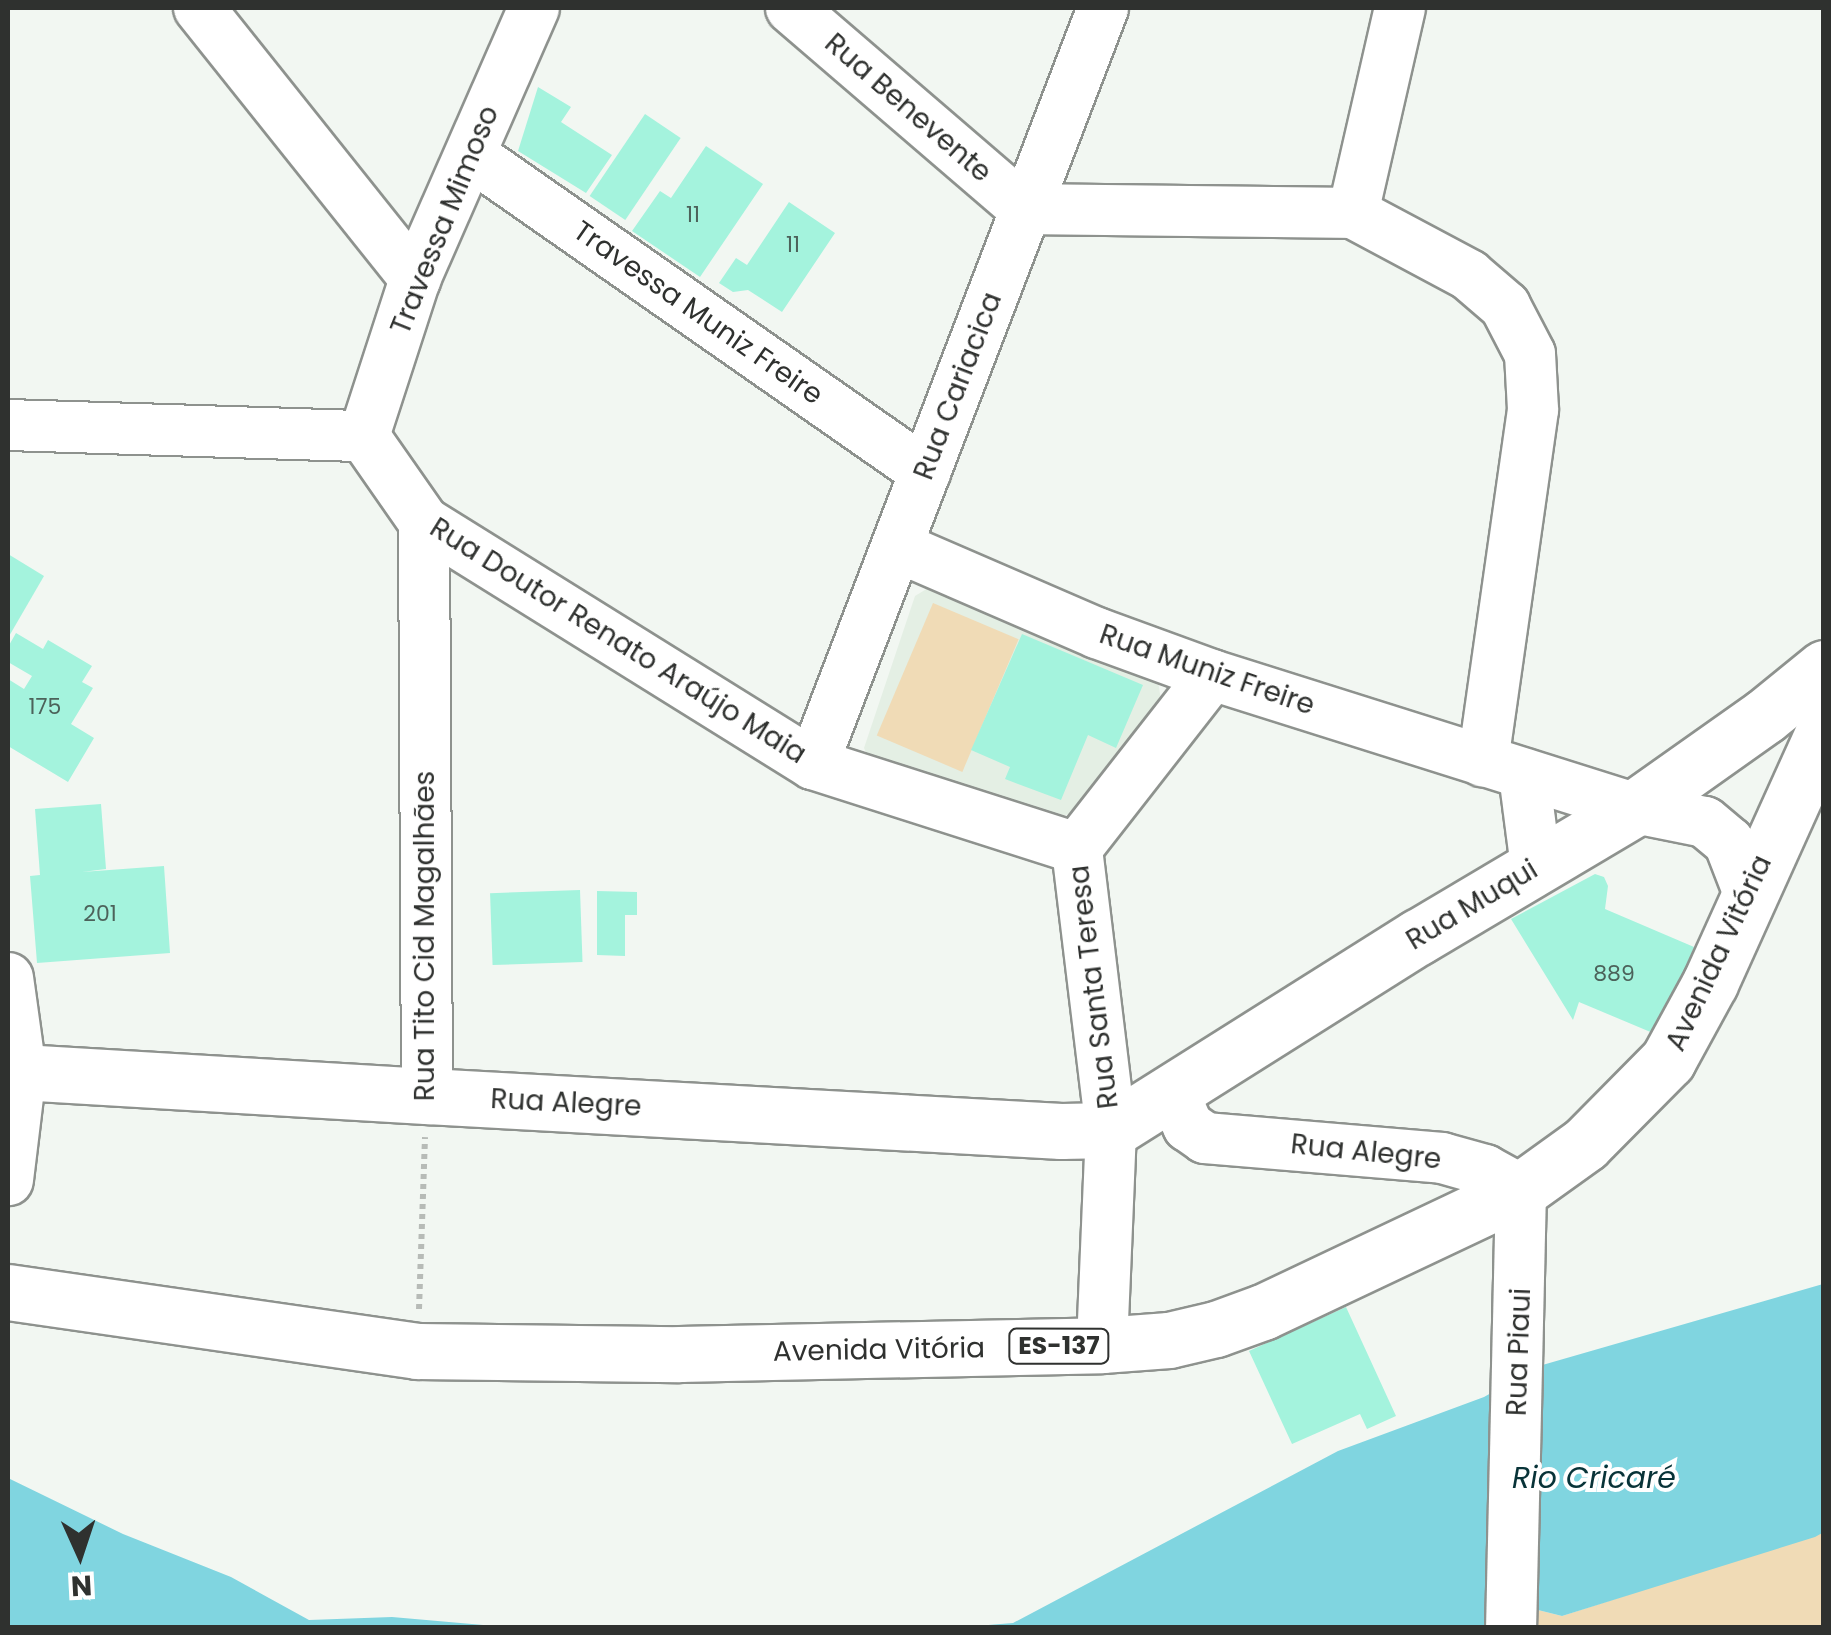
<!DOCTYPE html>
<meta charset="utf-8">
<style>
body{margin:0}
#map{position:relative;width:1831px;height:1635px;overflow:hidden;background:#f2f7f2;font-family:Poppins,sans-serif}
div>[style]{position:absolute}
.built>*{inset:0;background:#e4efe4}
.green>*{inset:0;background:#f0dbb6;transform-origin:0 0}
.water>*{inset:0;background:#80d5e0}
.building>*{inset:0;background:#a4f3dd;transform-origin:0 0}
.path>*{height:6px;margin-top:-3px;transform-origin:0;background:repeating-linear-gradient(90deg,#b7bbb7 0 5px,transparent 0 10px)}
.roads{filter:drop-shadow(2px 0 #8e928e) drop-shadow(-2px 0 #8e928e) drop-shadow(0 2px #8e928e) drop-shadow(0 -2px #8e928e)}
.minor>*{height:50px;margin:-25px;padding:0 25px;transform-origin:25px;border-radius:25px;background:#fff}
.major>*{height:55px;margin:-27.5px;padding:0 27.5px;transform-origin:27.5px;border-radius:27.5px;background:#fff}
span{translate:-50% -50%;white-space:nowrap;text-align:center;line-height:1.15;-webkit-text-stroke:8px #fff;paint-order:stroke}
.number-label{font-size:22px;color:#4c625a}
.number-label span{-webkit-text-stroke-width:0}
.shield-label span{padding:2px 8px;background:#fff;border:2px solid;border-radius:8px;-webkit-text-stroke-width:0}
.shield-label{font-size:25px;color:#2f312f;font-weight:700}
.street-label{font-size:28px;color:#2f312f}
.water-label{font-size:30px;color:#083338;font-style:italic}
.frame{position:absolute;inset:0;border:10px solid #2f312f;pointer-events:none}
.north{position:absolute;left:30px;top:1505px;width:100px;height:100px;-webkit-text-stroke:8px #fff;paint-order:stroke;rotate:177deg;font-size:28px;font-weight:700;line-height:40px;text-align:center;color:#2f312f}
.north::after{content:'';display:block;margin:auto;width:35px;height:45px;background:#2f312f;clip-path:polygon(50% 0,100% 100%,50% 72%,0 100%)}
</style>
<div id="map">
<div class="built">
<div style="clip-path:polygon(933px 585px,1158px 680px,1161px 701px,1079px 811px,1055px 818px,871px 764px,864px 748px,915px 596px)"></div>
</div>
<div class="green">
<div style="left:933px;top:603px;width:93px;height:144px;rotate:23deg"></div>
<div style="clip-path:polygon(1823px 1532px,1823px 1627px,1534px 1628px,1534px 1609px,1562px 1616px)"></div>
</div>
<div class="water">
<div style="clip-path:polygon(1823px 1284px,1824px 1532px,1815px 1537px,1562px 1616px,1534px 1609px,1514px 1627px,951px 1628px,1013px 1623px,1338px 1451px,1484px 1397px,1539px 1366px)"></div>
<div style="clip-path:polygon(8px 1478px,123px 1534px,231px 1577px,309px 1620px,392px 1617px,506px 1627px,8px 1627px)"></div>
</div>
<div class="building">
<div style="clip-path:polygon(538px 87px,571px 107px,561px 122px,612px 155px,586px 193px,518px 151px)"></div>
<div style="left:645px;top:114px;width:43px;height:99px;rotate:34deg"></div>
<div style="clip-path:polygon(706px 146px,763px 184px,700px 277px,632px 231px,660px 191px,671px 198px)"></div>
<div style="clip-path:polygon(789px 202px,835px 233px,782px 312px,748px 290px,733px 292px,719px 283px,736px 258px,747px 265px)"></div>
<div style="clip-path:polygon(8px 554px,44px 576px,8px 638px)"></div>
<div style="clip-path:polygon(16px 633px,43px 649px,48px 640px,92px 666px,82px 682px,93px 688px,71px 724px,94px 738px,68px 782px,8px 746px,8px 679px,24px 689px,32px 676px,8px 662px,8px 647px)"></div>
<div style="clip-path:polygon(1022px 634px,1143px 685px,1116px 748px,1088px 735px,1061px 800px,1005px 779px,1010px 767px,971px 750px)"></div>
<div style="clip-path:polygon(101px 804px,106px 869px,82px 872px,164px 866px,170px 953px,37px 963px,30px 876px,40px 875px,35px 809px)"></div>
<div style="clip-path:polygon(1595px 874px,1604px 877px,1608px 886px,1605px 909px,1694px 947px,1660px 1036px,1579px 1002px,1573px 1020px,1511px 919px)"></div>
<div style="left:580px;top:890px;width:72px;height:90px;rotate:88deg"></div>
<div style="clip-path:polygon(597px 891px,637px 892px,637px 915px,625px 915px,625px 956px,597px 955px)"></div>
<div style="clip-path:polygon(1346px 1307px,1396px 1416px,1367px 1429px,1360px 1414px,1292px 1444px,1249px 1351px)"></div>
</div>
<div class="path">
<div style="left:419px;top:1309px;width:172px;rotate:-88deg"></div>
</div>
<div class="roads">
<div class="minor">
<div style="left:199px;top:8px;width:347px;rotate:51.4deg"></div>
<div style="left:791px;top:8px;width:308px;rotate:40.7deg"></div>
<div style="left:1025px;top:209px;width:328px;rotate:0.7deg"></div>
<div style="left:1353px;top:213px;width:132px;rotate:28.1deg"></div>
<div style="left:1469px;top:275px;width:48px;rotate:40.7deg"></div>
<div style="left:1505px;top:306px;width:54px;rotate:62.5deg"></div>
<div style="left:1530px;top:354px;width:56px;rotate:86.9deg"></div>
<div style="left:1533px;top:410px;width:355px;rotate:98.1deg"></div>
<div style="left:471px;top:155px;width:554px;rotate:34.92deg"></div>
<div style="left:1353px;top:213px;width:210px;rotate:-77.1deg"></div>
<div style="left:8px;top:425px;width:356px;rotate:1.8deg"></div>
<div style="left:364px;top:436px;width:105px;rotate:55.1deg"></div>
<div style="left:424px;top:522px;width:458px;rotate:31.9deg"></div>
<div style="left:813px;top:764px;width:277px;rotate:17.7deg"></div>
<div style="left:364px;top:436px;width:165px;rotate:-72deg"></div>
<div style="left:415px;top:279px;width:296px;rotate:-66.3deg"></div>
<div style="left:424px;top:522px;width:574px;rotate:89.7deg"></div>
<div style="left:898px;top:547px;width:217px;rotate:23.4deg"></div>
<div style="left:1097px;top:633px;width:122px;rotate:20.1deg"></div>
<div style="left:1212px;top:675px;width:443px;rotate:17.5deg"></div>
<div style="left:1635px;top:808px;width:71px;rotate:11.3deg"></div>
<div style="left:1705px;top:822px;width:31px;rotate:40deg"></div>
<div style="left:1729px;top:842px;width:53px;rotate:68.8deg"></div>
<div style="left:813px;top:764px;width:810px;rotate:-69.01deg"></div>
<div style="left:1524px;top:774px;width:94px;rotate:82.6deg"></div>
<div style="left:8px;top:978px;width:95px;rotate:82.1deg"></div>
<div style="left:21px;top:1072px;width:109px;rotate:96.9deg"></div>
<div style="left:1179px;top:1088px;width:20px;rotate:87deg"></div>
<div style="left:1180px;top:1108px;width:20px;rotate:66deg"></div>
<div style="left:1188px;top:1126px;width:21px;rotate:35deg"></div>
<div style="left:1205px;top:1138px;width:238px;rotate:4.8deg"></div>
<div style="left:1442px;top:1158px;width:45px;rotate:15.6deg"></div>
<div style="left:1485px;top:1170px;width:41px;rotate:29.1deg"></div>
<div style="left:1521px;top:1190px;width:438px;rotate:91.3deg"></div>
<div style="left:1102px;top:1345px;width:215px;rotate:-87.6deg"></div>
<div style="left:1111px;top:1130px;width:284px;rotate:-96.9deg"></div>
<div style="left:1077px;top:848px;width:219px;rotate:-52deg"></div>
</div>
<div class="major">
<div style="left:8px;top:1068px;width:14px;rotate:17deg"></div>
<div style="left:21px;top:1072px;width:407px;rotate:3.4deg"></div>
<div style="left:427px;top:1096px;width:635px;rotate:3.16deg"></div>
<div style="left:1061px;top:1131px;width:50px;rotate:-1.1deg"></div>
<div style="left:1111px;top:1130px;width:363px;rotate:-32.2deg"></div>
<div style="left:1418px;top:937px;width:252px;rotate:-30.7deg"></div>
<div style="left:1635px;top:808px;width:159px;rotate:-35.3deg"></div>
<div style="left:1765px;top:716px;width:76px;rotate:-39.1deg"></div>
<div style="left:8px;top:1292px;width:413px;rotate:8.2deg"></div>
<div style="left:417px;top:1351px;width:262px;rotate:0.7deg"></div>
<div style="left:679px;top:1354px;width:423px;rotate:-1.2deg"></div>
<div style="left:1102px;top:1345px;width:67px;rotate:-4.3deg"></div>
<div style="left:1169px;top:1340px;width:48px;rotate:-13.2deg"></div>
<div style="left:1216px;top:1329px;width:50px;rotate:-19.9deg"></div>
<div style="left:1263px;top:1312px;width:285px;rotate:-25.3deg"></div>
<div style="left:1521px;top:1190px;width:79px;rotate:-35.7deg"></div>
<div style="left:1585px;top:1144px;width:118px;rotate:-45.3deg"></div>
<div style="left:1668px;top:1060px;width:88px;rotate:-61.4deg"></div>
<div style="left:1710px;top:983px;width:277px;rotate:-65.7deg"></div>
</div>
</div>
<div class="number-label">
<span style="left:693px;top:215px">11</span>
<span style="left:793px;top:245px">11</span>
<span style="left:45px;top:707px">175</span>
<span style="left:100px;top:914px">201</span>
<span style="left:1614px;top:974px">889</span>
</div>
<div class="shield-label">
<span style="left:1059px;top:1346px">ES-137</span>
</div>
<div class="street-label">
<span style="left:908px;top:108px;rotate:41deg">Rua Benevente</span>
<span style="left:445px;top:220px;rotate:-68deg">Travessa Mimoso</span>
<span style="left:698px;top:313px;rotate:35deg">Travessa Muniz Freire</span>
<span style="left:958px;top:386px;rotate:-69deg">Rua Cariacica</span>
<span style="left:618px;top:641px;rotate:32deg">Rua Doutor Renato Araújo Maia</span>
<span style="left:1207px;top:670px;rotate:19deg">Rua Muniz Freire</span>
<span style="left:1472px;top:905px;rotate:-31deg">Rua Muqui</span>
<span style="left:425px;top:936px;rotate:-90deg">Rua Tito Cid Magalhães</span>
<span style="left:1719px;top:953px;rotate:-65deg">Avenida Vitória</span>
<span style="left:1094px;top:987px;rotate:-97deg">Rua Santa Teresa</span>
<span style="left:566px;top:1103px;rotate:3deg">Rua Alegre</span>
<span style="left:1366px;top:1152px;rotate:6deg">Rua Alegre</span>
<span style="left:879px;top:1350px;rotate:-1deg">Avenida Vitória</span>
<span style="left:1519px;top:1352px;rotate:-88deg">Rua Piaui</span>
</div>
<div class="water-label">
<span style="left:1594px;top:1478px">Rio Cricaré</span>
</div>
<div class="frame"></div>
<div class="north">N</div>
</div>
